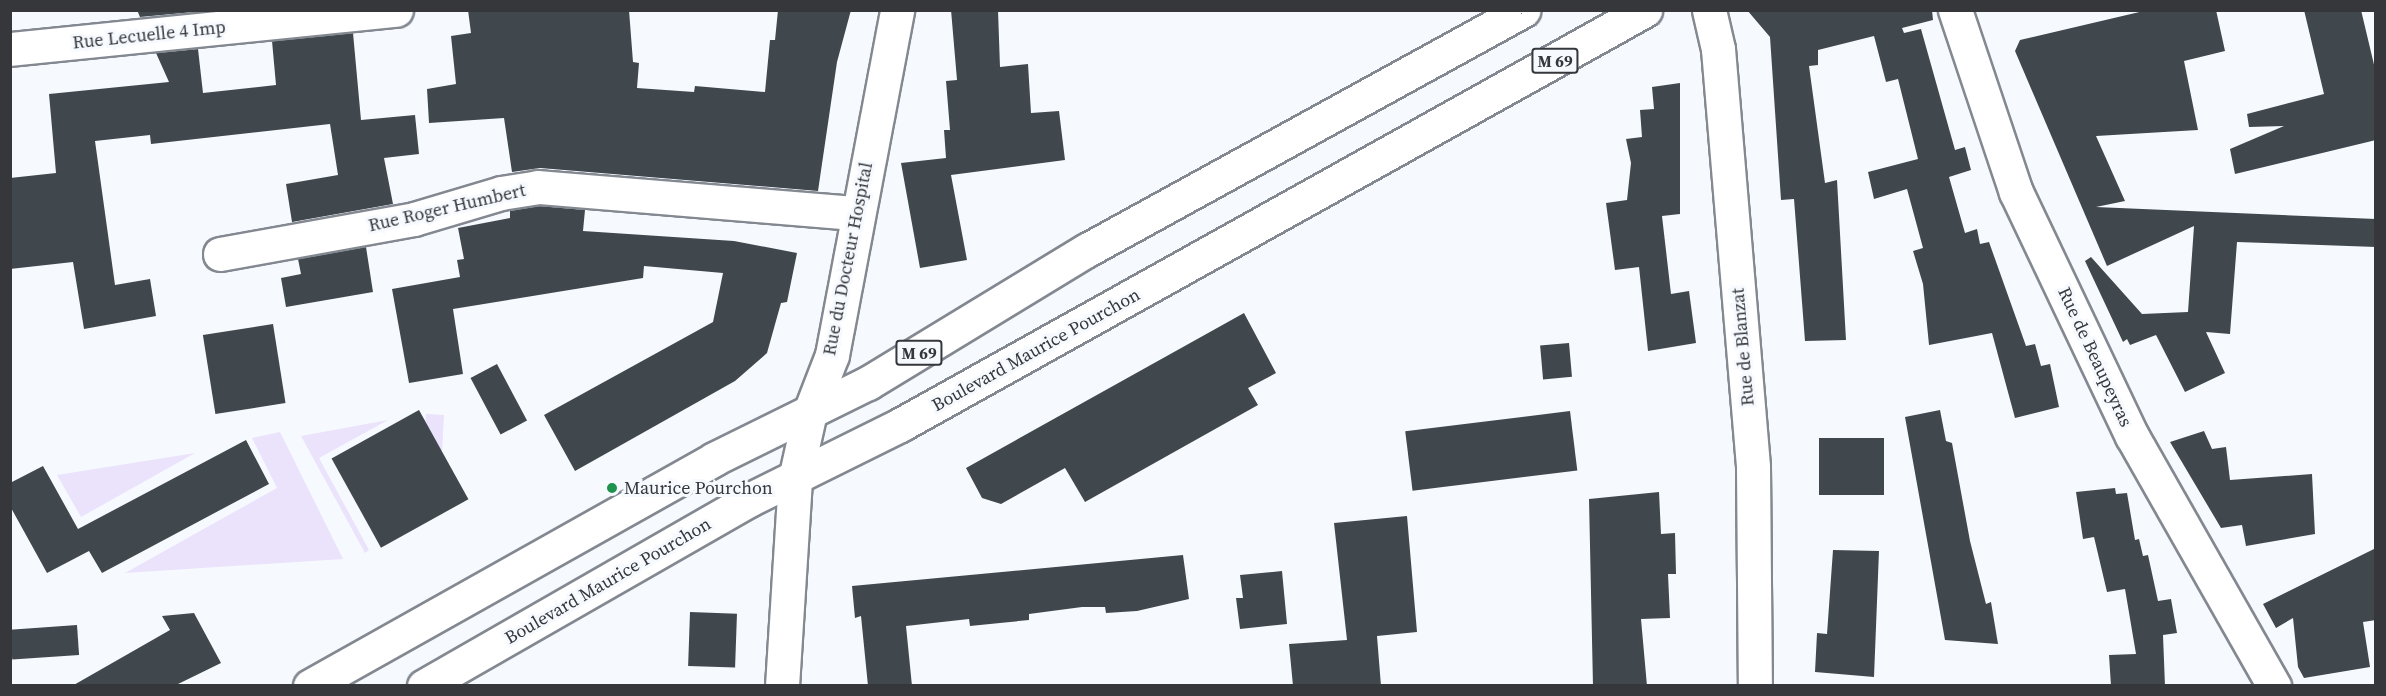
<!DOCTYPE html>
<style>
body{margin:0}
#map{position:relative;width:2386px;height:696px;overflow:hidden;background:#f6faff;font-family:"Source Serif 4",serif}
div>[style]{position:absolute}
.green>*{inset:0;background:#ebe2fb;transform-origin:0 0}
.building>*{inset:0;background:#40484e;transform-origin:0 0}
.roads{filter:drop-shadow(2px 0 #838891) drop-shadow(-2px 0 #838891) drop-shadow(0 2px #838891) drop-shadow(0 -2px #838891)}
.minor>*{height:33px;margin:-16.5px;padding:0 16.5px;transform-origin:16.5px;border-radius:16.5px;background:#fff}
.major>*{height:33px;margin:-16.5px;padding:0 16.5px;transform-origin:16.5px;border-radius:16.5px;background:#fff}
.dots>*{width:16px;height:16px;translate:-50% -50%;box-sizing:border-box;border:3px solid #f6faff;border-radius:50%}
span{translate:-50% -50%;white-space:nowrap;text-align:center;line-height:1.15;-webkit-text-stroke:6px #f6faff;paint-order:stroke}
.shield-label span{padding:2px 4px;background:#f6faff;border:2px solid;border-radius:4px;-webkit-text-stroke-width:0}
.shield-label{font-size:16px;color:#35373b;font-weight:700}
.street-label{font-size:18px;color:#35373b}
.poi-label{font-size:18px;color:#35373b}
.left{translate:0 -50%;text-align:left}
.frame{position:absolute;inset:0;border:12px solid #35373b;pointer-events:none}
</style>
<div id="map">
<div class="green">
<div style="left:426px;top:414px;width:18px;height:96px;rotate:3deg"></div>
<div style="clip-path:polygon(388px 420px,319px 458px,369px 550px,365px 553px,301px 436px)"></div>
<div style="clip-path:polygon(280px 432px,343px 559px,125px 573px,277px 488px,252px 438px)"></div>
<div style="clip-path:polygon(195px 453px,81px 517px,57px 475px)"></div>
</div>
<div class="building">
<div style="clip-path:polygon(137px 10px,194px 10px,194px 12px,140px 17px)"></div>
<div style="clip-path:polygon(468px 10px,629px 10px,633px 62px,639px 63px,637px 88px,694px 92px,695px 86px,765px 92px,770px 40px,775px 40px,778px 10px,851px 10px,837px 62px,818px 191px,540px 168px,512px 172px,504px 118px,429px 123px,427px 89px,456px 84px,451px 36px,471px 33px)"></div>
<div style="clip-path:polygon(951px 10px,998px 10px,1000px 67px,1028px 64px,1031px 113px,1059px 111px,1065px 160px,951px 175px,967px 260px,920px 268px,901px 163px,946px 158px,944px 130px,950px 130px,946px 81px,957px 80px)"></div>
<div style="clip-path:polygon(1747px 10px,1932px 10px,1933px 20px,1902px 28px,1904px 33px,1921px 29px,1955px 150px,1965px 147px,1971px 170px,1949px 177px,1965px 233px,1977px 229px,1980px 244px,1989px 242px,2026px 346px,2035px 344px,2041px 366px,2050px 364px,2059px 407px,2015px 418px,1992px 333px,1929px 345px,1923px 284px,1913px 251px,1923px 248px,1907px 189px,1874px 199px,1868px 172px,1918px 159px,1898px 79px,1886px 82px,1874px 36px,1818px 50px,1818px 65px,1809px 66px,1825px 183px,1837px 180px,1846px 340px,1805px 341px,1794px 199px,1781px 200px,1770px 37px)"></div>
<div style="clip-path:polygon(2148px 10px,2216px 10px,2225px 51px,2184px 61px,2198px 130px,2096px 136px,2125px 201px,2096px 207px,2376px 219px,2376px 247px,2237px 242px,2230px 334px,2206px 332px,2225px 373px,2185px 392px,2156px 335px,2130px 345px,2127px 339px,2123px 342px,2085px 261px,2091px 257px,2142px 314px,2188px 312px,2194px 226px,2107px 266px,2015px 51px,2020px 40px)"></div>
<div style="clip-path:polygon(2304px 10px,2361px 10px,2376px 73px,2376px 140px,2235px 174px,2230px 149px,2284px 126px,2249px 127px,2247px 114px,2324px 94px)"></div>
<div style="clip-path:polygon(353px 33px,361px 120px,415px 115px,419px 154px,384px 158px,393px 204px,292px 222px,286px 184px,338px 175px,330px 124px,151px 144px,150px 135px,95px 141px,115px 285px,150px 279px,156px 316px,84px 329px,73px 262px,10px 269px,10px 178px,56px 173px,49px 94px,169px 82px,156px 53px,198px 49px,203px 93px,276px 85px,272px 41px)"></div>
<div style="clip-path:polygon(1680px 83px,1680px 214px,1662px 216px,1671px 294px,1689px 291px,1696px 343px,1648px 351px,1639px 267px,1615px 270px,1606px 203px,1627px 200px,1631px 163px,1626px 139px,1642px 137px,1640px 110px,1654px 109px,1652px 87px)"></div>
<div style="clip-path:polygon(539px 206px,585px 210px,583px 231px,734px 241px,797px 253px,787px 302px,781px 303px,767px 353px,735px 381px,575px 471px,544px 415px,713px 322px,723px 273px,644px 266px,643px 278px,453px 309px,463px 374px,409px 383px,392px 289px,460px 277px,457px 260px,464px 259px,458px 228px,510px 218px,510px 211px)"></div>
<div style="clip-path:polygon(366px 247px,373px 292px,286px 307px,281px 278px,301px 274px,298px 259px)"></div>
<div style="clip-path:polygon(1244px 313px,1276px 373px,1248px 388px,1258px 405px,1085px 502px,1065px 468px,1001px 504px,982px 498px,966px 468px)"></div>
<div style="left:273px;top:324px;width:80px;height:71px;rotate:81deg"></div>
<div style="left:1569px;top:343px;width:34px;height:29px;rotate:85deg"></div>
<div style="left:497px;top:364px;width:64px;height:30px;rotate:62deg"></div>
<div style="left:419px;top:410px;width:102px;height:100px;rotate:61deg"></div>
<div style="clip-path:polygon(1940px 410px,1946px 441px,1952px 443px,1970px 541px,1986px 604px,1991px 602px,1998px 644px,1945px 640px,1905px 417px)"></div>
<div style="left:1570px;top:411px;width:60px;height:166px;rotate:83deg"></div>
<div style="clip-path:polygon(2204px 431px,2212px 449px,2226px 447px,2230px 480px,2312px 474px,2315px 534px,2246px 546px,2242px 525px,2221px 528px,2170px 442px)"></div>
<div style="left:1819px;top:438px;width:65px;height:57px"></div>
<div style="clip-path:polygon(246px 440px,269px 484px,102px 573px,89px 551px,47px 573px,10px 506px,10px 483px,43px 466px,78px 529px)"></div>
<div style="clip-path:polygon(2115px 488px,2116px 494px,2127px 493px,2135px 540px,2139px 539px,2143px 556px,2148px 555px,2158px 601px,2171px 599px,2177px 633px,2163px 635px,2165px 686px,2111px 686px,2109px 655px,2136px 654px,2125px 589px,2107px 592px,2094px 537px,2083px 539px,2076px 492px)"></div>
<div style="clip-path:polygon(1659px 492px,1661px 534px,1675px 533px,1676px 574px,1668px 574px,1670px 618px,1641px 619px,1647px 686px,1593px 686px,1589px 499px)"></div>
<div style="clip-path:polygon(1407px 516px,1417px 632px,1377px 636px,1381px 686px,1293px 686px,1289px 644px,1347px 640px,1334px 523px)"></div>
<div style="clip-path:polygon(2376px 548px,2376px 620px,2363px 622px,2370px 667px,2304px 678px,2298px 667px,2293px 618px,2276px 628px,2263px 604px)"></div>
<div style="clip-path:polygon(1833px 550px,1879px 551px,1874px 677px,1815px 672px,1817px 633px,1827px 634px)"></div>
<div style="clip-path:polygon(1183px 555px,1189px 599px,1137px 611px,1106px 613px,1105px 607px,1082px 607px,1029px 614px,1029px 620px,1000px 623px,970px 626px,969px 619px,906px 626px,912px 686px,868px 686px,861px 616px,855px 618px,852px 586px)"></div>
<div style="clip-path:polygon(1282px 571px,1287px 624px,1240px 629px,1236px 598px,1243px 598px,1240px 575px)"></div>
<div style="left:690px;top:612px;width:47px;height:54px;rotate:2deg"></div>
<div style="clip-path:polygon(194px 613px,221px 663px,174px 686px,72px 686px,170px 630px,162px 616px)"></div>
<div style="left:77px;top:625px;width:30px;height:67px;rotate:86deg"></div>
</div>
<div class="roads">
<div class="minor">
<div style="left:1709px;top:10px;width:40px;rotate:77deg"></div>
<div style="left:1718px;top:49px;width:419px;rotate:85.2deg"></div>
<div style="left:1753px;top:467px;width:219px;rotate:89.5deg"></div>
<div style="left:1955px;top:10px;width:192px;rotate:71.5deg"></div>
<div style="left:2016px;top:192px;width:270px;rotate:64.6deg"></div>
<div style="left:2132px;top:436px;width:288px;rotate:60.4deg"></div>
<div style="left:10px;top:49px;width:388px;rotate:-5.8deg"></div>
<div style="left:220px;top:254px;width:197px;rotate:-10.2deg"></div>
<div style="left:414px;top:219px;width:91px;rotate:-16.6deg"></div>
<div style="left:501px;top:193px;width:37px;rotate:-9deg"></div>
<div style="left:538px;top:187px;width:319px;rotate:4.7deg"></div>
<div style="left:782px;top:686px;width:207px;rotate:-86.4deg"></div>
<div style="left:795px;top:479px;width:69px;rotate:-77.4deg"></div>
<div style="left:810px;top:412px;width:61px;rotate:-68.9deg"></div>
<div style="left:832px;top:355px;width:351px;rotate:-79.3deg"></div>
</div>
<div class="major">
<div style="left:310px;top:686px;width:463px;rotate:-29.3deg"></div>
<div style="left:714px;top:459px;width:172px;rotate:-26.3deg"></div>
<div style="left:868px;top:383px;width:256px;rotate:-31.3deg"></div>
<div style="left:1087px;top:250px;width:498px;rotate:-28.8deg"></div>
<div style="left:424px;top:686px;width:374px;rotate:-29.8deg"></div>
<div style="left:749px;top:500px;width:169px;rotate:-26.4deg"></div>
<div style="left:900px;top:425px;width:853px;rotate:-29.12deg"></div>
</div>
</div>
<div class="dots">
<div style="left:612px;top:488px;background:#1f924d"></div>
</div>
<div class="shield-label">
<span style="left:1555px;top:61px">M 69</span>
<span style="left:919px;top:353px">M 69</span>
</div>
<div class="street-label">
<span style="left:149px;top:35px;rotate:-6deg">Rue Lecuelle 4 Imp</span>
<span style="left:447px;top:208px;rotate:-13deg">Rue Roger Humbert</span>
<span style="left:848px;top:259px;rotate:-79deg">Rue du Docteur Hospital</span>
<span style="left:1743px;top:347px;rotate:-95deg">Rue de Blanzat</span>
<span style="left:1036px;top:350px;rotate:-29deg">Boulevard Maurice Pourchon</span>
<span style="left:2095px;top:357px;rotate:65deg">Rue de Beaupeyras</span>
<span style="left:608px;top:581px;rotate:-30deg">Boulevard Maurice Pourchon</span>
</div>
<div class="poi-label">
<span class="left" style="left:624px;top:488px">Maurice Pourchon</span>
</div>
<div class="frame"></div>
</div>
